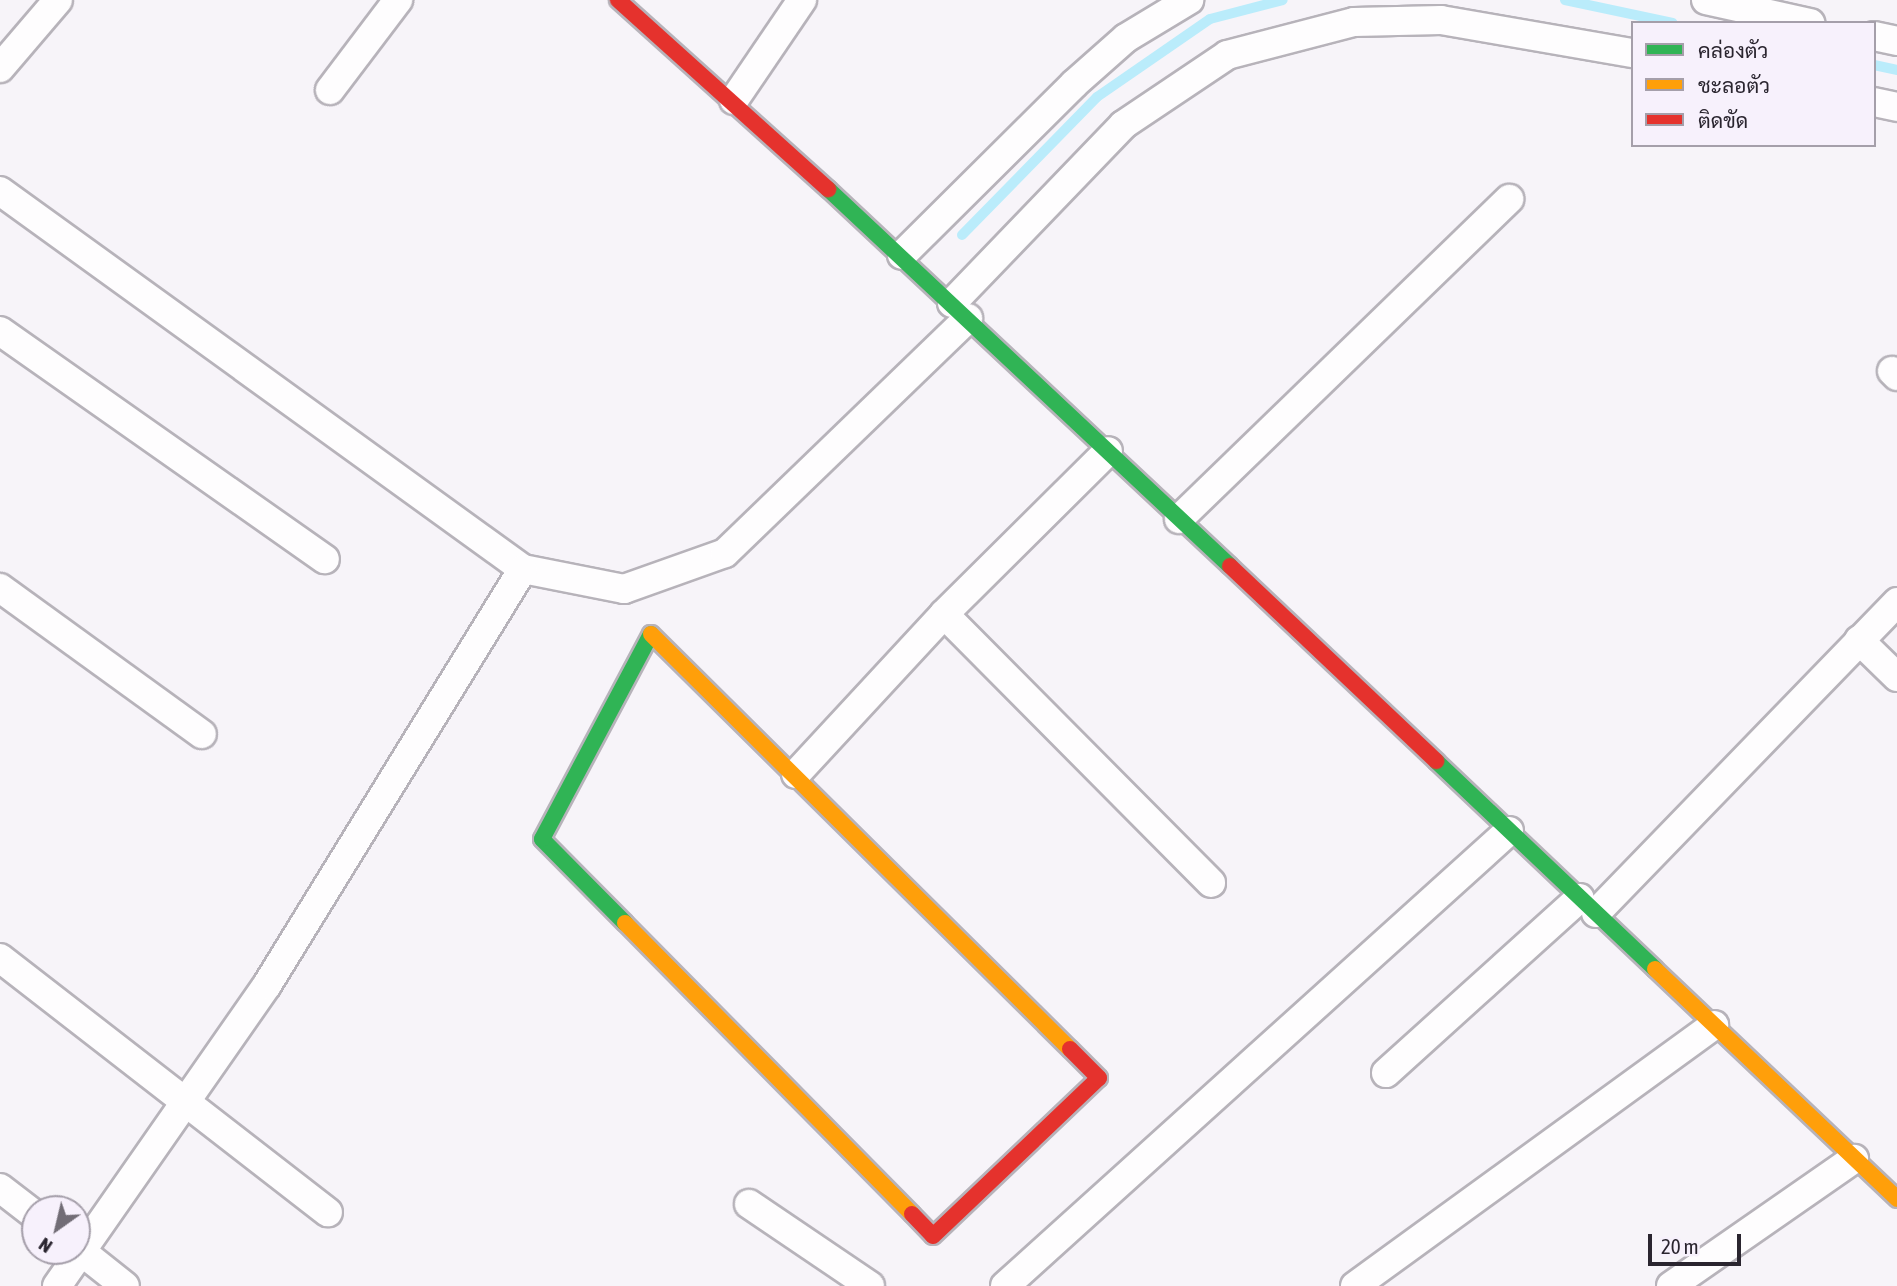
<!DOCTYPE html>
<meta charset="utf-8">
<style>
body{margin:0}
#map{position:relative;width:1897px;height:1286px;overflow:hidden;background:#f7f4f9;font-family:"Asap Condensed",Sarabun,sans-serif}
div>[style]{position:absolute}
.stream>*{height:10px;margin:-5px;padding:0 5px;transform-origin:5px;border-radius:5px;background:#baecfb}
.roads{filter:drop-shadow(2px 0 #b7b3ba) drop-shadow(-2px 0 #b7b3ba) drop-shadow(0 2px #b7b3ba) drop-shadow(0 -2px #b7b3ba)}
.street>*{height:28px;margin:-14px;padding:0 14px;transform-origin:14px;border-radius:14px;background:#fefdfe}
.fast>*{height:16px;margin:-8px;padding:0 8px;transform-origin:8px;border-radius:8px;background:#30b455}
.slow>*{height:16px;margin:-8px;padding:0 8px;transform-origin:8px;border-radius:8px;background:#ff9f0a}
.jam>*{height:16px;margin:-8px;padding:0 8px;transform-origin:8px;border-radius:8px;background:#e5322d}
span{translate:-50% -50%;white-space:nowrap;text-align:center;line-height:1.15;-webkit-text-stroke:7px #f7f1fc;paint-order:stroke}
.legend{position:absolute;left:1631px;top:21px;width:245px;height:126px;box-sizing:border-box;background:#f7f1fc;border:2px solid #a59faa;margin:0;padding:9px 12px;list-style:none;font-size:21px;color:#2a252f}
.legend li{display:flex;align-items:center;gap:14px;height:35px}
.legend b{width:35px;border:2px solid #a59faa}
.north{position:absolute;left:21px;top:1195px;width:70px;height:70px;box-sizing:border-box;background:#f7f1fc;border:2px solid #a59faa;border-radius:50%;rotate:214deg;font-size:19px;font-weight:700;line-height:28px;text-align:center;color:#2a252f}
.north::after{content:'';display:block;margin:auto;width:24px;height:32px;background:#726d76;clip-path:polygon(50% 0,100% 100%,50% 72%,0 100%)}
.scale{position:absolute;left:1648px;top:1234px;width:93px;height:32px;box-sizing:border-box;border:4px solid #2a252f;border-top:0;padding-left:9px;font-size:21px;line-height:24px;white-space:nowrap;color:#2a252f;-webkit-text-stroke:5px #f7f1fc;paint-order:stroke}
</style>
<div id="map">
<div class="stream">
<div style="left:1565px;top:0;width:110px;rotate:12deg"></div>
<div style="left:1874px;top:65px;width:24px;rotate:12deg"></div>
<div style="left:962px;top:235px;width:193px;rotate:-45.6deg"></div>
<div style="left:1097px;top:97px;width:137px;rotate:-34.6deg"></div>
<div style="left:1210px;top:19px;width:75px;rotate:-14.6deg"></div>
</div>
<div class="roads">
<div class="street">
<div style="left:1706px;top:0;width:107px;rotate:12.5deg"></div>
<div style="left:1874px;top:36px;width:24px;rotate:12deg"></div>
<div style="left:0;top:68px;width:89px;rotate:-49.5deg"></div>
<div style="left:330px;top:90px;width:113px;rotate:-52.9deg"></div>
<div style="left:734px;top:100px;width:121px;rotate:-55.8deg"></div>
<div style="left:1874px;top:102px;width:24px;rotate:12deg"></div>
<div style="left:0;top:191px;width:645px;rotate:35.86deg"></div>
<div style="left:523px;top:569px;width:103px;rotate:11.2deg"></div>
<div style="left:624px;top:589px;width:107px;rotate:-19.6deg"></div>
<div style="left:725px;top:553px;width:338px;rotate:-44deg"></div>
<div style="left:902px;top:255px;width:243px;rotate:-44.8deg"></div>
<div style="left:1074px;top:84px;width:69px;rotate:-41.5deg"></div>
<div style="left:1126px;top:38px;width:74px;rotate:-31.1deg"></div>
<div style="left:952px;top:303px;width:247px;rotate:-46.1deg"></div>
<div style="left:1123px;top:125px;width:125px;rotate:-33.9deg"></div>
<div style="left:1227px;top:55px;width:131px;rotate:-14.6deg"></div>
<div style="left:1354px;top:22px;width:87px;rotate:-1.3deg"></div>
<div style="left:1441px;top:20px;width:195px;rotate:9.8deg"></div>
<div style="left:0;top:331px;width:397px;rotate:35.1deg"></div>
<div style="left:1892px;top:371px;width:7px;rotate:45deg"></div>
<div style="left:1179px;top:519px;width:460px;rotate:-44.1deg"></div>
<div style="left:0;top:588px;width:249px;rotate:35.9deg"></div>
<div style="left:944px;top:614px;width:379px;rotate:45.2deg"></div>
<div style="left:1859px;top:640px;width:53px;rotate:44.2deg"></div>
<div style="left:796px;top:774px;width:218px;rotate:-47.2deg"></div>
<div style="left:944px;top:614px;width:231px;rotate:-44.8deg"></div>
<div style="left:1596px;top:913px;width:433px;rotate:-45.9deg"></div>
<div style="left:0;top:958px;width:415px;rotate:37.8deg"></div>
<div style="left:1386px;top:1073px;width:261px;rotate:-42.1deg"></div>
<div style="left:0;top:1188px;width:44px;rotate:37.6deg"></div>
<div style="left:749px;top:1204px;width:146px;rotate:34.1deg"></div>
<div style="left:77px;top:1248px;width:61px;rotate:38.4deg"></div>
<div style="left:57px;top:1286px;width:367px;rotate:-55.1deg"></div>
<div style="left:267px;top:985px;width:488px;rotate:-58.4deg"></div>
<div style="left:1005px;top:1286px;width:679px;rotate:-42.08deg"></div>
<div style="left:1355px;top:1286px;width:444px;rotate:-36deg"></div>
<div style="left:1671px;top:1286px;width:223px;rotate:-34.8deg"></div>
</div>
<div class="fast">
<div style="left:828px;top:189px;width:551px;rotate:43.16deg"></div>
<div style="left:1436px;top:761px;width:302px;rotate:43.5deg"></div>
<div style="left:625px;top:923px;width:118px;rotate:-134.7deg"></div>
<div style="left:542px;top:839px;width:232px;rotate:-62deg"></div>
</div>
<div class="slow">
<div style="left:651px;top:634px;width:590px;rotate:44.73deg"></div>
<div style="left:625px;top:923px;width:409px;rotate:45.4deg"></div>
<div style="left:1655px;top:969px;width:334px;rotate:43.5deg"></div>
</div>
<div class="jam">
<div style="left:618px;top:0;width:283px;rotate:42deg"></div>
<div style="left:1230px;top:566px;width:284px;rotate:43.4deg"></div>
<div style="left:912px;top:1214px;width:30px;rotate:46deg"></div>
<div style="left:933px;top:1236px;width:229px;rotate:-43.6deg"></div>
<div style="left:1099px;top:1078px;width:41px;rotate:-135deg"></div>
</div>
</div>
<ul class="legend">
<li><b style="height:9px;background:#30b455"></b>คล่องตัว</li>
<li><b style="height:9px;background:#ff9f0a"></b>ชะลอตัว</li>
<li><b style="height:9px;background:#e5322d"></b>ติดขัด</li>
</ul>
<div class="north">N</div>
<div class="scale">20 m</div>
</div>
